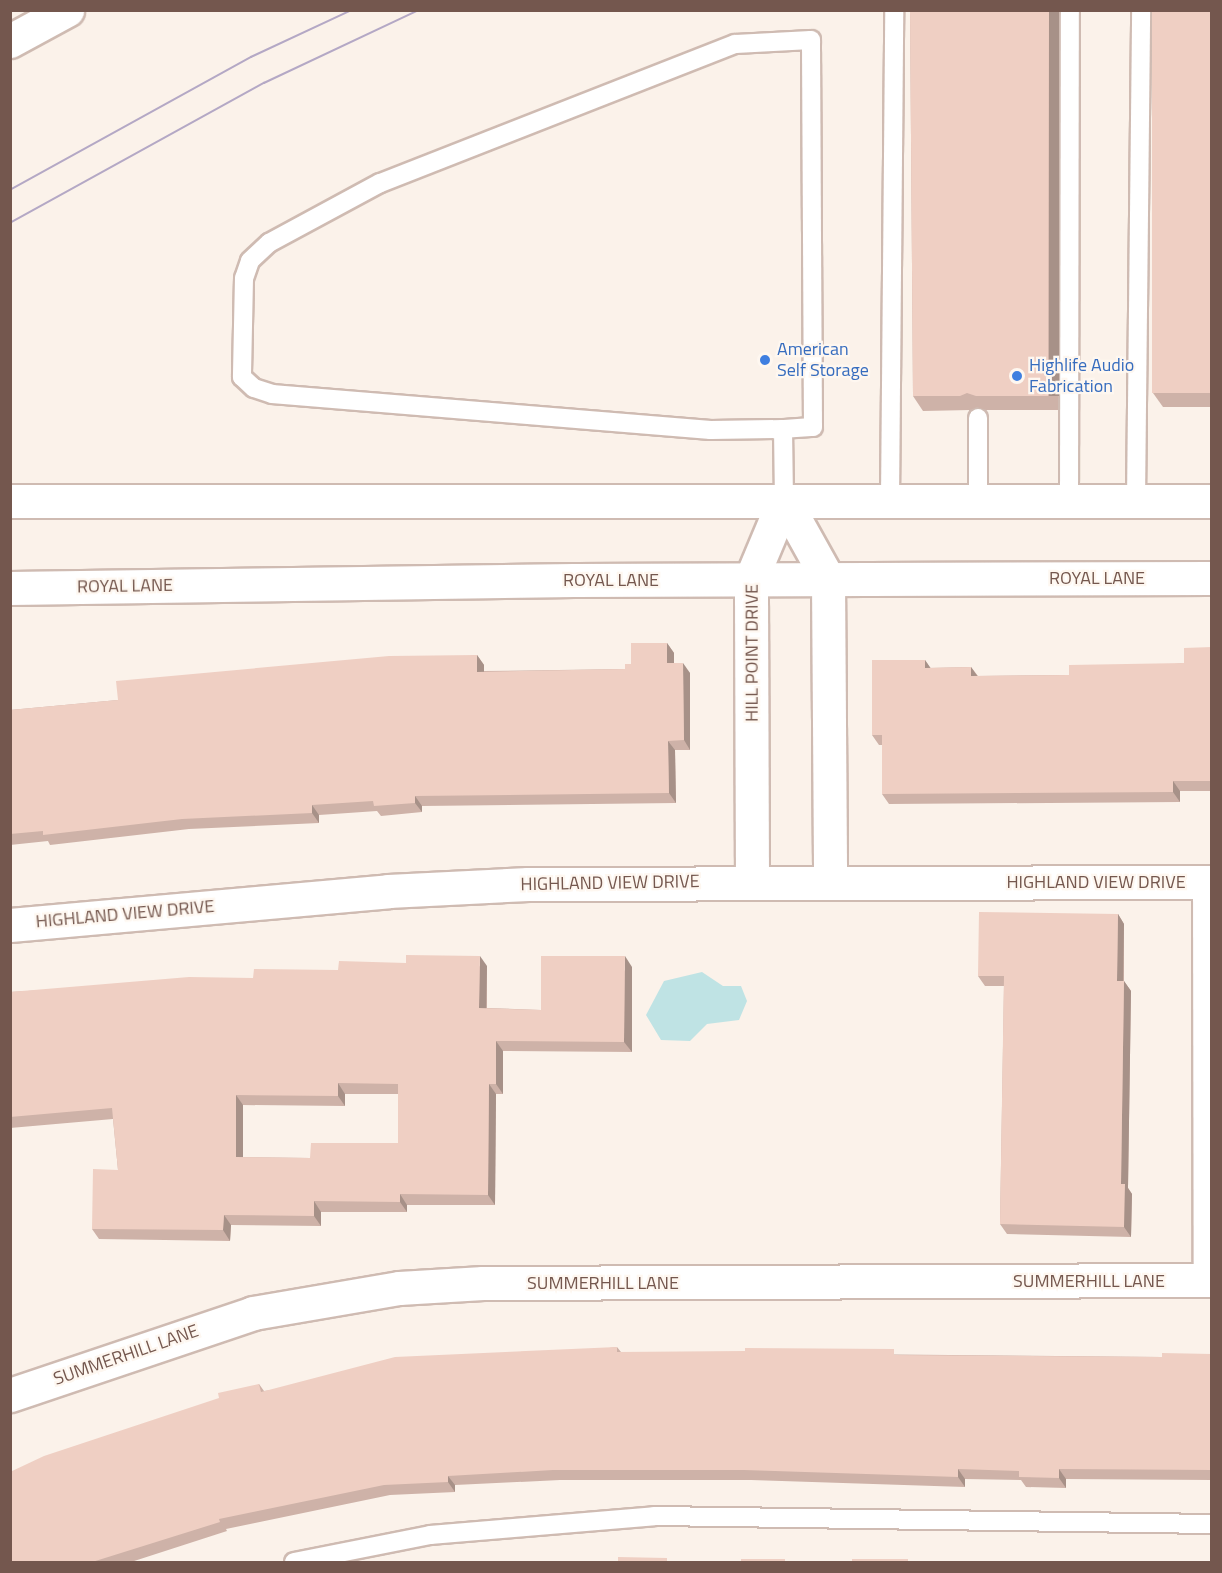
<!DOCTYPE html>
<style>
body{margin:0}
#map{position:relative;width:1222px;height:1573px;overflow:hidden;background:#fbf2ea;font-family:"Titillium Web",sans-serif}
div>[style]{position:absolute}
.water>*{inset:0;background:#bfe3e4}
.roads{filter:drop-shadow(2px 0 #cfbbb2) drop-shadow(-2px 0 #cfbbb2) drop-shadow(0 2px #cfbbb2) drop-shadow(0 -2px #cfbbb2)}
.service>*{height:18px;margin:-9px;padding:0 9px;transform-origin:9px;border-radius:9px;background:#fff}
.minor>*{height:33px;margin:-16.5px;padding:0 16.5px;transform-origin:16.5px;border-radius:16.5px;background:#fff}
.secondary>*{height:33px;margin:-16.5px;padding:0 16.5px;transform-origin:16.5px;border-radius:16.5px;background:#fff}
.tram>*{height:1.5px;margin:-0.75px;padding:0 0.75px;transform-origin:0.75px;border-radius:0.75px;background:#b4a8c5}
.wall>*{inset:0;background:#ceb2a8}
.shaded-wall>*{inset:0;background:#a79188;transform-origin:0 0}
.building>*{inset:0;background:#efcfc3;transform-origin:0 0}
.dots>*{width:16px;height:16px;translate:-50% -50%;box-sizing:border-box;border:3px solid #fef7f0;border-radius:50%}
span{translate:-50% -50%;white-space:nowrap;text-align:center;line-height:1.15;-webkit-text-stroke:4.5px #fef7f0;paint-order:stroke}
.shop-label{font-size:18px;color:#366cbe}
.left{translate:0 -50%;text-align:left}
.street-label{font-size:18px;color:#74574e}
.frame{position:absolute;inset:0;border:12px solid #74574e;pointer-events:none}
</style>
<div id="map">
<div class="water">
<div style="clip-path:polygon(702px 972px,723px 986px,741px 986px,747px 1001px,739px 1020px,707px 1024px,690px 1041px,661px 1040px,646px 1015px,664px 981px)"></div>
</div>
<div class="roads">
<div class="service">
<div style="left:978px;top:418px;width:82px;rotate:90deg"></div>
<div style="left:783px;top:429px;width:30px;rotate:-4deg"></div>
<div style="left:813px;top:427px;width:387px;rotate:-90.3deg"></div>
<div style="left:811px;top:40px;width:76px;rotate:177deg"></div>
<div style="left:735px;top:44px;width:381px;rotate:158.6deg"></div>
<div style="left:380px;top:183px;width:126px;rotate:151.6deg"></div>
<div style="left:269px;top:243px;width:26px;rotate:137deg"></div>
<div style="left:250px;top:261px;width:18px;rotate:109deg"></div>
<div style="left:244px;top:278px;width:99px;rotate:91.2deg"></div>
<div style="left:242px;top:377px;width:16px;rotate:43deg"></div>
<div style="left:254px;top:388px;width:19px;rotate:18deg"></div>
<div style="left:272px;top:394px;width:440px;rotate:4.7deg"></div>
<div style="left:711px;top:430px;width:72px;rotate:-0.8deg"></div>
<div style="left:783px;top:429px;width:71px;rotate:89.2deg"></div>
<div style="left:890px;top:500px;width:490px;rotate:-89.5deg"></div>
<div style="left:1069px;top:500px;width:490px;rotate:-89.9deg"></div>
<div style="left:1136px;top:501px;width:491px;rotate:-89.4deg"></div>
<div style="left:294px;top:1562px;width:139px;rotate:-11.2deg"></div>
<div style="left:430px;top:1535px;width:225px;rotate:-4.8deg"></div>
<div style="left:654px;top:1516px;width:558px;rotate:0.82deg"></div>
</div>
<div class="minor">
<div style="left:10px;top:41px;width:65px;rotate:-28.5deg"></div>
<div style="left:784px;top:500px;width:90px;rotate:60.9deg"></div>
<div style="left:828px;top:579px;width:303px;rotate:89.6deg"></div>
<div style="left:752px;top:882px;width:303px;rotate:-90.2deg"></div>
<div style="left:751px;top:579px;width:86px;rotate:-67.3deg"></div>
<div style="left:1209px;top:882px;width:398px;rotate:89.9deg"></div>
<div style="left:10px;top:925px;width:380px;rotate:-5.1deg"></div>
<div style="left:388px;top:891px;width:140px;rotate:-2.9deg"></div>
<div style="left:528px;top:884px;width:684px;rotate:-0.17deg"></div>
<div style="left:10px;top:1395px;width:256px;rotate:-18.6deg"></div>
<div style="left:253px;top:1313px;width:148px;rotate:-9.7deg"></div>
<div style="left:399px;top:1288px;width:84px;rotate:-3.4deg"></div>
<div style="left:483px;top:1283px;width:729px;rotate:-0.24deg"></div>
</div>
<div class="secondary">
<div style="left:10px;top:501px;width:1202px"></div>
<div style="left:10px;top:588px;width:564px;rotate:-0.81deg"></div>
<div style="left:574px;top:580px;width:638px;rotate:-0.18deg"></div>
</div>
</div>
<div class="tram">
<div style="left:10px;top:190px;width:275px;rotate:-28.9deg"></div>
<div style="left:251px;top:57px;width:111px;rotate:-25deg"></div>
<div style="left:10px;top:223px;width:290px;rotate:-28.9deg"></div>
<div style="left:264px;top:83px;width:171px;rotate:-25.2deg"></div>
</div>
<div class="wall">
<div style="clip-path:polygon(910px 10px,1059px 10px,1058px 410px,986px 410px,977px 407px,970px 410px,923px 411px,913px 396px)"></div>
<div style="clip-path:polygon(1212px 10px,1212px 407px,1163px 407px,1153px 393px)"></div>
<div style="clip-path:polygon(667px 643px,674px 653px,674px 663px,690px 673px,690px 750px,675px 750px,676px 803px,422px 806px,422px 812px,381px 816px,377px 811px,319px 815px,319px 823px,189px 829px,50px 845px,48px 841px,10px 845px,10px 710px,118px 700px,477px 655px,484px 665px,484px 671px,625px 669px,631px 664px)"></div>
<div style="clip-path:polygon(1212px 647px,1212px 791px,1180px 791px,1180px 802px,889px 804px,882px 794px,882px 745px,879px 745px,872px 735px,925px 660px,930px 668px,971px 667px,978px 676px,1069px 675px,1184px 663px)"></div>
<div style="clip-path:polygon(1118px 914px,1124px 924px,1124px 981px,1131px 991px,1128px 1188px,1132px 1194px,1131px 1237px,1007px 1234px,1000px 1224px,1004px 986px,985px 986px,978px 976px)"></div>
<div style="clip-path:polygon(evenodd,487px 966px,487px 1008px,541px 1010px,632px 967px,632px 1052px,503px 1051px,503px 1094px,496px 1094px,495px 1205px,407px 1205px,407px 1212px,321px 1212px,321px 1226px,231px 1225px,230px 1241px,99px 1239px,92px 1229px,118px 1170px,113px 1119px,10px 1128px,10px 992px,253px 978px,338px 970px,487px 966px,345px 1094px,398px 1094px,398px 1143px,310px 1158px,243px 1157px,243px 1105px,345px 1106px,345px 1094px)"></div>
<div style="clip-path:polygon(617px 1347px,621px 1352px,1162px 1357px,1212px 1354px,1212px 1480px,1066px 1479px,1066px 1488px,1026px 1487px,1021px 1480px,965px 1479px,965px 1487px,751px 1480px,560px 1480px,455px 1485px,455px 1492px,390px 1495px,226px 1529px,227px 1531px,128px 1563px,10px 1563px,259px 1384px,264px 1391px)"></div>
</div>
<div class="shaded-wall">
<div style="left:1049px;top:10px;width:10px;height:386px"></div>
<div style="clip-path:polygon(667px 643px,674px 653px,674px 673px,667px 663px)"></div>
<div style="clip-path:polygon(477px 655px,484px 665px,484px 681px,477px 672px)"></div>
<div style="clip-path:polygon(925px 660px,932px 670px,925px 668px)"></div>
<div style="clip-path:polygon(683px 663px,690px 673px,690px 750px,684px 740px)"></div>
<div style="clip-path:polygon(971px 667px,978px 677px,971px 676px)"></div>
<div style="clip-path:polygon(668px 741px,675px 750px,676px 803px,669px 793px)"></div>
<div style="clip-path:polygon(1173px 781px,1180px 791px,1180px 802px,1173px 792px)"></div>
<div style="clip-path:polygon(415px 796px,422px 806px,422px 812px,415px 803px)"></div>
<div style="clip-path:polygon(312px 805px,319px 815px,319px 823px,312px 813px)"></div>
<div style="clip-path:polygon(1118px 914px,1124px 924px,1123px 991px,1117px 981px)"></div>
<div style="clip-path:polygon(480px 956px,487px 966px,486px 1018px,479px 1008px)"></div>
<div style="clip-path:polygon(625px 956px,632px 967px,632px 1052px,624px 1042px)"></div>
<div style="clip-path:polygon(1124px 981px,1131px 991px,1128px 1188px,1132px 1194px,1131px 1237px,1124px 1227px,1121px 1184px)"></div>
<div style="clip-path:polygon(496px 1041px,503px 1051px,503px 1094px,496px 1084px)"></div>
<div style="clip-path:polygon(338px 1083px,345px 1094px,345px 1106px,338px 1096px)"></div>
<div style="clip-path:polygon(489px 1084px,496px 1094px,495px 1205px,488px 1195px)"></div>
<div style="clip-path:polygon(236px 1095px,243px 1105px,243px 1168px,236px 1157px)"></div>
<div style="clip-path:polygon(400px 1194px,407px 1205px,407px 1212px,400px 1202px)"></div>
<div style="clip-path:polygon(314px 1201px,321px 1212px,321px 1226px,314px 1216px)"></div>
<div style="clip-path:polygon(224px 1215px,231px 1225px,230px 1241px,223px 1230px)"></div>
<div style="clip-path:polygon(958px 1469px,965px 1479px,965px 1487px,958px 1477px)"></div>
<div style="clip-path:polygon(1059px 1469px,1066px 1479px,1066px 1488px,1059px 1478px)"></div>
<div style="clip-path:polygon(448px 1476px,455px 1485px,455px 1492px,448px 1482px)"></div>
</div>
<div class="building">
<div style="clip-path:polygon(910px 10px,1049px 10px,1048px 396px,976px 396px,967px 393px,960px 396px,913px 396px)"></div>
<div style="left:1152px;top:10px;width:60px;height:383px"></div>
<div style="clip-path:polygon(631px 643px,667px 643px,667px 663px,683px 663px,684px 740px,668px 741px,669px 793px,415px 796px,415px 803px,374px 806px,373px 801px,312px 805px,312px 813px,182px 819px,43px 835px,43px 831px,10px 834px,10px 710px,118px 700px,116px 681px,389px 656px,477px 655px,477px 672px,625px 669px,625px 664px,631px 664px)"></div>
<div style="clip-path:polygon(1212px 647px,1212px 781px,1173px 781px,1173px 792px,882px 794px,882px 735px,872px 735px,872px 660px,925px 660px,925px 668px,971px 667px,971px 676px,1069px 675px,1069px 665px,1184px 663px,1184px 648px)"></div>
<div style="clip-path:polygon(979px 912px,1118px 914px,1117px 981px,1124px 981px,1121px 1184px,1125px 1184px,1124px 1227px,1000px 1224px,1004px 976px,978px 976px)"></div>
<div style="clip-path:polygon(evenodd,406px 955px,480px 956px,479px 1008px,541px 1010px,541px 956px,625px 956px,624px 1042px,496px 1041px,496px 1084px,489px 1084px,488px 1195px,400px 1194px,400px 1202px,314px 1201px,314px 1216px,224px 1215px,223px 1230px,92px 1229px,93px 1169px,118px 1170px,112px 1108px,10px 1117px,10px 992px,189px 977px,253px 978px,254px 969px,338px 970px,339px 961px,406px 963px,406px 955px,338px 1083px,398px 1084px,398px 1143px,311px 1143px,310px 1158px,236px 1157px,236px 1095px,338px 1096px,338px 1083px)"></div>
<div style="clip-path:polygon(617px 1347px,617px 1352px,745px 1351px,745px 1348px,894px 1349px,894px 1355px,1162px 1357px,1162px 1353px,1212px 1354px,1212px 1470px,1059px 1469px,1059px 1478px,1019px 1477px,1019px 1471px,958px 1469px,958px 1477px,744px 1470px,553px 1470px,448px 1476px,448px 1482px,384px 1485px,219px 1519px,220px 1522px,89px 1563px,10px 1563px,10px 1472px,44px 1456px,219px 1398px,218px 1393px,259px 1384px,261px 1392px,395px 1357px)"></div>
<div style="clip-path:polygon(618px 1557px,667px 1558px,667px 1563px,618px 1563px)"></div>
<div style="left:741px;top:1559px;width:44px;height:4px"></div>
<div style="left:852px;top:1559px;width:56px;height:4px"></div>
</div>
<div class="dots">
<div style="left:765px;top:360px;background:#3f7fe0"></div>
<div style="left:1017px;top:376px;background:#3f7fe0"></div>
</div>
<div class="shop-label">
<span class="left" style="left:777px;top:360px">American<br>Self Storage</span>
<span class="left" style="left:1029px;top:376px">Highlife Audio<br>Fabrication</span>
</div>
<div class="street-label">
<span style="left:1097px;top:578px">ROYAL LANE</span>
<span style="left:611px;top:580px">ROYAL LANE</span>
<span style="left:125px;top:586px;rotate:-1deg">ROYAL LANE</span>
<span style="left:752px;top:653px;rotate:-90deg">HILL POINT DRIVE</span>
<span style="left:1096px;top:882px">HIGHLAND VIEW DRIVE</span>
<span style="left:610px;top:883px;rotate:-1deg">HIGHLAND VIEW DRIVE</span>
<span style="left:125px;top:914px;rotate:-5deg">HIGHLAND VIEW DRIVE</span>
<span style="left:1089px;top:1281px">SUMMERHILL LANE</span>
<span style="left:603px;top:1283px">SUMMERHILL LANE</span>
<span style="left:126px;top:1355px;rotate:-19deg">SUMMERHILL LANE</span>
</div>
<div class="frame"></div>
</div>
